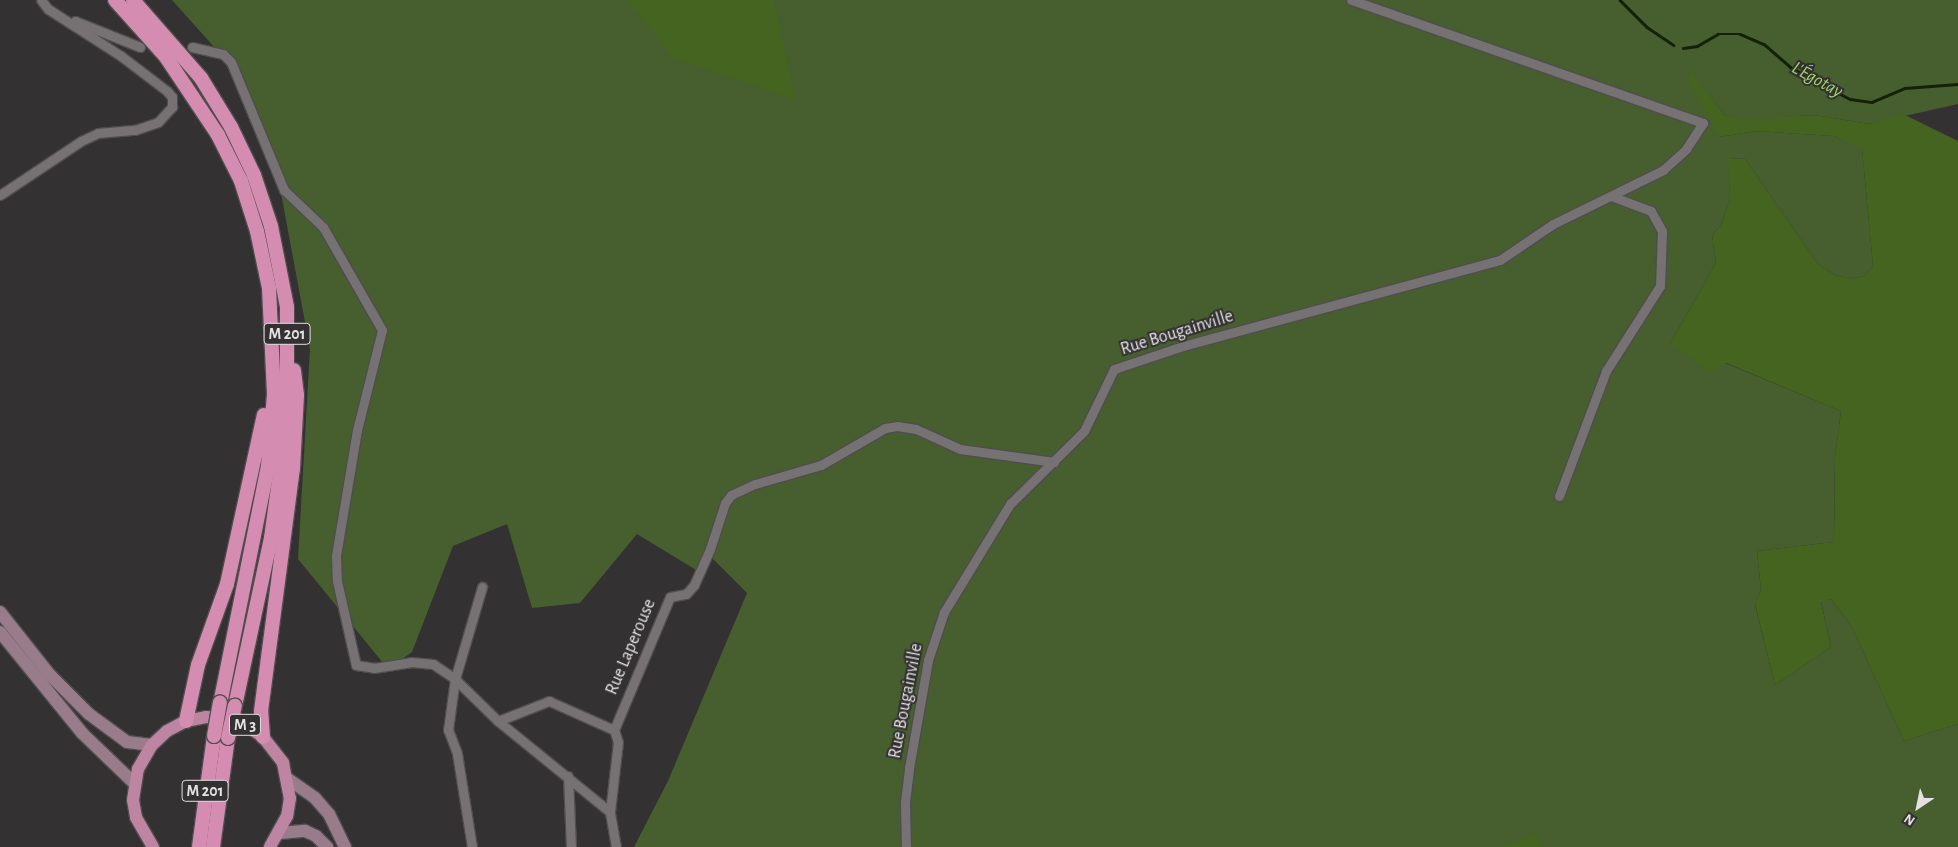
<!DOCTYPE html>
<meta charset="utf-8">
<style>
body{margin:0}
#map{position:relative;width:1958px;height:847px;overflow:hidden;background:#343132;font-family:"Alegreya Sans",sans-serif}
div>[style]{position:absolute}
.green>*{inset:0;background:#475e2e}
.forest>*{inset:0;background:#456420}
.stream>*{height:2.5px;margin:-1.25px;padding:0 1.25px;transform-origin:1.25px;border-radius:1.25px;background:#142105}
.roads{filter:drop-shadow(1px 0 #504d4e) drop-shadow(-1px 0 #504d4e) drop-shadow(0 1px #504d4e) drop-shadow(0 -1px #504d4e)}
.minor>*{height:9px;margin:-4.5px;padding:0 4.5px;transform-origin:4.5px;border-radius:4.5px;background:#767274}
.secondary>*{height:12px;margin:-6px;padding:0 6px;transform-origin:6px;border-radius:6px;background:#997c8a}
.primary>*{height:12px;margin:-6px;padding:0 6px;transform-origin:6px;border-radius:6px;background:#bd85a1}
.trunk>*{height:14px;margin:-7px;padding:0 7px;transform-origin:7px;border-radius:7px;background:#d48cb0}
.bridges{filter:drop-shadow(1px 0 #504d4e) drop-shadow(-1px 0 #504d4e) drop-shadow(0 1px #504d4e) drop-shadow(0 -1px #504d4e)}
.trunk-bridge>*{height:14px;margin:-7px;padding:0 7px;transform-origin:7px;border-radius:7px;background:#d48cb0}
span{translate:-50% -50%;white-space:nowrap;text-align:center;line-height:1.15;-webkit-text-stroke:4px #343132;paint-order:stroke}
.shield-label span{padding:1px 4px;background:#343132;border:1px solid;border-radius:4px;-webkit-text-stroke-width:0}
.shield-label{font-size:16px;color:#e3e1e2;font-weight:700}
.street-label{font-size:18px;color:#e3e1e2}
.water-label{font-size:19px;color:#9fd662;font-style:italic}
.north{position:absolute;left:1893px;top:782px;width:50px;height:50px;-webkit-text-stroke:4px #343132;paint-order:stroke;rotate:214deg;font-size:14px;font-weight:700;line-height:20px;text-align:center;color:#e3e1e2}
.north::after{content:'';display:block;margin:auto;width:18px;height:22px;background:#e3e1e2;clip-path:polygon(50% 0,100% 100%,50% 72%,0 100%)}
</style>
<div id="map">
<div class="green">
<div style="clip-path:polygon(172px 0,1958px 0,1958px 104px,1869px 124px,1814px 115px,1743px 120px,1724px 115px,1690px 68px,1719px 137px,1756px 131px,1834px 136px,1862px 148px,1873px 266px,1864px 276px,1851px 279px,1835px 275px,1818px 264px,1745px 159px,1729px 158px,1730px 200px,1721px 225px,1712px 235px,1716px 263px,1670px 344px,1725px 363px,1841px 411px,1835px 457px,1834px 542px,1757px 551px,1761px 590px,1755px 605px,1775px 685px,1831px 647px,1821px 601px,1831px 599px,1852px 627px,1904px 741px,1958px 724px,1958px 847px,634px 847px,668px 781px,747px 593px,710px 556px,696px 570px,637px 534px,580px 603px,532px 608px,507px 524px,453px 546px,412px 652px,388px 669px,298px 559px,310px 349px,278px 177px,233px 68px)"></div>
</div>
<div class="forest">
<div style="clip-path:polygon(628px 0,774px 0,796px 100px,673px 58px)"></div>
<div style="clip-path:polygon(1690px 67px,1724px 115px,1743px 119px,1814px 115px,1869px 124px,1903px 114px,1958px 141px,1958px 724px,1904px 741px,1852px 627px,1831px 599px,1821px 602px,1831px 647px,1775px 685px,1755px 604px,1761px 590px,1757px 551px,1834px 542px,1835px 457px,1841px 411px,1726px 363px,1710px 372px,1670px 344px,1716px 263px,1712px 235px,1721px 225px,1730px 200px,1728px 158px,1745px 159px,1818px 264px,1835px 275px,1851px 279px,1864px 276px,1873px 266px,1862px 149px,1834px 136px,1756px 131px,1719px 137px,1688px 81px)"></div>
<div style="clip-path:polygon(1537px 833px,1543px 847px,1500px 847px)"></div>
</div>
<div class="stream">
<div style="left:1620px;top:0;width:38px;rotate:45deg"></div>
<div style="left:1647px;top:27px;width:32px;rotate:34deg"></div>
<div style="left:1683px;top:48px;width:14px;rotate:-8deg"></div>
<div style="left:1697px;top:46px;width:24px;rotate:-30deg"></div>
<div style="left:1718px;top:34px;width:22px"></div>
<div style="left:1740px;top:34px;width:26px;rotate:23deg"></div>
<div style="left:1764px;top:44px;width:35px;rotate:41deg"></div>
<div style="left:1790px;top:67px;width:68px;rotate:28.1deg"></div>
<div style="left:1850px;top:99px;width:22px;rotate:8deg"></div>
<div style="left:1872px;top:102px;width:36px;rotate:-23deg"></div>
<div style="left:1905px;top:88px;width:53px;rotate:-4.3deg"></div>
</div>
<div class="roads">
<div class="minor">
<div style="left:75px;top:21px;width:70px;rotate:21.8deg"></div>
<div style="left:192px;top:47px;width:32px;rotate:13deg"></div>
<div style="left:223px;top:54px;width:11px;rotate:45deg"></div>
<div style="left:231px;top:62px;width:139px;rotate:67.5deg"></div>
<div style="left:284px;top:190px;width:54px;rotate:43.5deg"></div>
<div style="left:323px;top:227px;width:119px;rotate:60.2deg"></div>
<div style="left:382px;top:330px;width:103px;rotate:104deg"></div>
<div style="left:357px;top:430px;width:128px;rotate:99.5deg"></div>
<div style="left:336px;top:556px;width:25px;rotate:88deg"></div>
<div style="left:337px;top:581px;width:86px;rotate:77.3deg"></div>
<div style="left:356px;top:665px;width:18px;rotate:9deg"></div>
<div style="left:374px;top:668px;width:37px;rotate:-9deg"></div>
<div style="left:411px;top:662px;width:22px;rotate:5deg"></div>
<div style="left:433px;top:664px;width:27px;rotate:34deg"></div>
<div style="left:455px;top:679px;width:60px;rotate:44.3deg"></div>
<div style="left:498px;top:721px;width:144px;rotate:39.1deg"></div>
<div style="left:0;top:195px;width:97px;rotate:-33.7deg"></div>
<div style="left:81px;top:141px;width:19px;rotate:-25deg"></div>
<div style="left:98px;top:133px;width:37px;rotate:-5deg"></div>
<div style="left:135px;top:130px;width:24px;rotate:-19deg"></div>
<div style="left:158px;top:122px;width:21px;rotate:-47deg"></div>
<div style="left:172px;top:107px;width:10px;rotate:-90deg"></div>
<div style="left:172px;top:97px;width:8px;rotate:-130deg"></div>
<div style="left:167px;top:91px;width:58px;rotate:-142.7deg"></div>
<div style="left:121px;top:56px;width:87px;rotate:-147.2deg"></div>
<div style="left:48px;top:9px;width:11px;rotate:-128deg"></div>
<div style="left:1559px;top:496px;width:134px;rotate:-69.4deg"></div>
<div style="left:1606px;top:371px;width:101px;rotate:-57.6deg"></div>
<div style="left:1660px;top:286px;width:55px;rotate:-87.9deg"></div>
<div style="left:1662px;top:231px;width:23px;rotate:-119deg"></div>
<div style="left:1651px;top:211px;width:43px;rotate:-159.4deg"></div>
<div style="left:498px;top:721px;width:55px;rotate:-21.4deg"></div>
<div style="left:549px;top:701px;width:71px;rotate:24deg"></div>
<div style="left:568px;top:776px;width:71px;rotate:87.6deg"></div>
<div style="left:472px;top:847px;width:95px;rotate:-99.1deg"></div>
<div style="left:457px;top:753px;width:25px;rotate:-111deg"></div>
<div style="left:448px;top:730px;width:51px;rotate:-82.2deg"></div>
<div style="left:455px;top:679px;width:96px;rotate:-73.6deg"></div>
<div style="left:616px;top:847px;width:36px;rotate:-100deg"></div>
<div style="left:610px;top:812px;width:70px;rotate:-83.5deg"></div>
<div style="left:618px;top:742px;width:13px;rotate:-108deg"></div>
<div style="left:614px;top:730px;width:144px;rotate:-67.2deg"></div>
<div style="left:670px;top:597px;width:16px;rotate:-11deg"></div>
<div style="left:686px;top:594px;width:12px;rotate:-48deg"></div>
<div style="left:694px;top:585px;width:39px;rotate:-66deg"></div>
<div style="left:710px;top:549px;width:48px;rotate:-71.9deg"></div>
<div style="left:725px;top:503px;width:10px;rotate:-53deg"></div>
<div style="left:731px;top:495px;width:26px;rotate:-25deg"></div>
<div style="left:755px;top:484px;width:69px;rotate:-16.1deg"></div>
<div style="left:821px;top:465px;width:74px;rotate:-30deg"></div>
<div style="left:885px;top:428px;width:12px;rotate:-9deg"></div>
<div style="left:897px;top:426px;width:19px;rotate:9deg"></div>
<div style="left:916px;top:429px;width:48px;rotate:24.4deg"></div>
<div style="left:960px;top:449px;width:95px;rotate:7.9deg"></div>
<div style="left:906px;top:847px;width:45px;rotate:-91.3deg"></div>
<div style="left:905px;top:802px;width:34px;rotate:-83deg"></div>
<div style="left:909px;top:768px;width:110px;rotate:-80deg"></div>
<div style="left:928px;top:660px;width:51px;rotate:-71.6deg"></div>
<div style="left:944px;top:612px;width:127px;rotate:-58.6deg"></div>
<div style="left:1010px;top:504px;width:104px;rotate:-44.6deg"></div>
<div style="left:1084px;top:431px;width:69px;rotate:-64.2deg"></div>
<div style="left:1114px;top:369px;width:73px;rotate:-18.4deg"></div>
<div style="left:1183px;top:346px;width:328px;rotate:-15.2deg"></div>
<div style="left:1500px;top:260px;width:64px;rotate:-34.2deg"></div>
<div style="left:1553px;top:224px;width:123px;rotate:-26.1deg"></div>
<div style="left:1663px;top:170px;width:31px;rotate:-42deg"></div>
<div style="left:1686px;top:149px;width:31px;rotate:-57deg"></div>
<div style="left:1703px;top:123px;width:373px;rotate:-160.7deg"></div>
</div>
<div class="secondary">
<div style="left:0;top:612px;width:80px;rotate:51.6deg"></div>
<div style="left:50px;top:675px;width:55px;rotate:45deg"></div>
<div style="left:89px;top:714px;width:47px;rotate:36.4deg"></div>
<div style="left:127px;top:742px;width:25px;rotate:7deg"></div>
<div style="left:0;top:632px;width:130px;rotate:50.9deg"></div>
<div style="left:82px;top:733px;width:72px;rotate:43.9deg"></div>
<div style="left:288px;top:779px;width:33px;rotate:35deg"></div>
<div style="left:315px;top:798px;width:21px;rotate:49deg"></div>
<div style="left:329px;top:814px;width:37px;rotate:64deg"></div>
<div style="left:280px;top:833px;width:25px;rotate:-5deg"></div>
<div style="left:305px;top:831px;width:12px;rotate:24deg"></div>
<div style="left:316px;top:836px;width:16px;rotate:45deg"></div>
</div>
<div class="primary">
<div style="left:153px;top:847px;width:34px;rotate:-120deg"></div>
<div style="left:136px;top:817px;width:17px;rotate:-100deg"></div>
<div style="left:133px;top:800px;width:31px;rotate:-81deg"></div>
<div style="left:138px;top:769px;width:28px;rotate:-60deg"></div>
<div style="left:152px;top:745px;width:21px;rotate:-43deg"></div>
<div style="left:167px;top:731px;width:21px;rotate:-28deg"></div>
<div style="left:186px;top:721px;width:20px;rotate:-11deg"></div>
<div style="left:206px;top:717px;width:21px;rotate:5deg"></div>
<div style="left:227px;top:719px;width:20px;rotate:18deg"></div>
<div style="left:246px;top:725px;width:21px;rotate:35deg"></div>
<div style="left:263px;top:737px;width:33px;rotate:52deg"></div>
<div style="left:283px;top:763px;width:36px;rotate:79deg"></div>
<div style="left:290px;top:798px;width:18px;rotate:99deg"></div>
<div style="left:287px;top:816px;width:35px;rotate:119deg"></div>
</div>
<div class="trunk">
<div style="left:115px;top:0;width:76px;rotate:48.2deg"></div>
<div style="left:166px;top:57px;width:94px;rotate:56.3deg"></div>
<div style="left:218px;top:135px;width:51px;rotate:63.4deg"></div>
<div style="left:241px;top:181px;width:52px;rotate:72.3deg"></div>
<div style="left:257px;top:231px;width:58px;rotate:78.1deg"></div>
<div style="left:269px;top:288px;width:106px;rotate:87.3deg"></div>
<div style="left:274px;top:394px;width:72px;rotate:94.8deg"></div>
<div style="left:268px;top:466px;width:242px;rotate:101.4deg"></div>
<div style="left:133px;top:0;width:103px;rotate:48.9deg"></div>
<div style="left:201px;top:78px;width:57px;rotate:58.5deg"></div>
<div style="left:231px;top:127px;width:53px;rotate:64.4deg"></div>
<div style="left:254px;top:175px;width:54px;rotate:71.6deg"></div>
<div style="left:271px;top:226px;width:83px;rotate:78.8deg"></div>
<div style="left:287px;top:307px;width:87px;rotate:90deg"></div>
<div style="left:287px;top:394px;width:72px;rotate:94.8deg"></div>
<div style="left:281px;top:466px;width:73px;rotate:97.9deg"></div>
<div style="left:271px;top:538px;width:172px;rotate:102.1deg"></div>
<div style="left:186px;top:721px;width:57px;rotate:-77.9deg"></div>
<div style="left:198px;top:665px;width:86px;rotate:-70.3deg"></div>
<div style="left:227px;top:584px;width:173px;rotate:-77.7deg"></div>
<div style="left:263px;top:737px;width:26px;rotate:-94deg"></div>
<div style="left:261px;top:711px;width:244px;rotate:-82.5deg"></div>
<div style="left:293px;top:469px;width:74px;rotate:-86.9deg"></div>
<div style="left:297px;top:395px;width:25px;rotate:-97deg"></div>
<div style="left:199px;top:847px;width:112px;rotate:-82.3deg"></div>
<div style="left:213px;top:847px;width:110px;rotate:-82.2deg"></div>
</div>
</div>
<div class="bridges">
<div class="trunk-bridge">
<div style="left:214px;top:736px;width:34px;rotate:-80deg"></div>
<div style="left:228px;top:738px;width:33px;rotate:-78deg"></div>
</div>
</div>
<div class="shield-label">
<span style="left:287px;top:334px">M 201</span>
<span style="left:245px;top:725px">M 3</span>
<span style="left:205px;top:791px">M 201</span>
</div>
<div class="street-label">
<span style="left:1177px;top:333px;rotate:-17deg">Rue Bougainville</span>
<span style="left:631px;top:647px;rotate:-67deg">Rue Laperouse</span>
<span style="left:906px;top:701px;rotate:-79deg">Rue Bougainville</span>
</div>
<div class="water-label">
<span style="left:1817px;top:80px;rotate:29deg">L'Égotay</span>
</div>
<div class="north">N</div>
</div>
